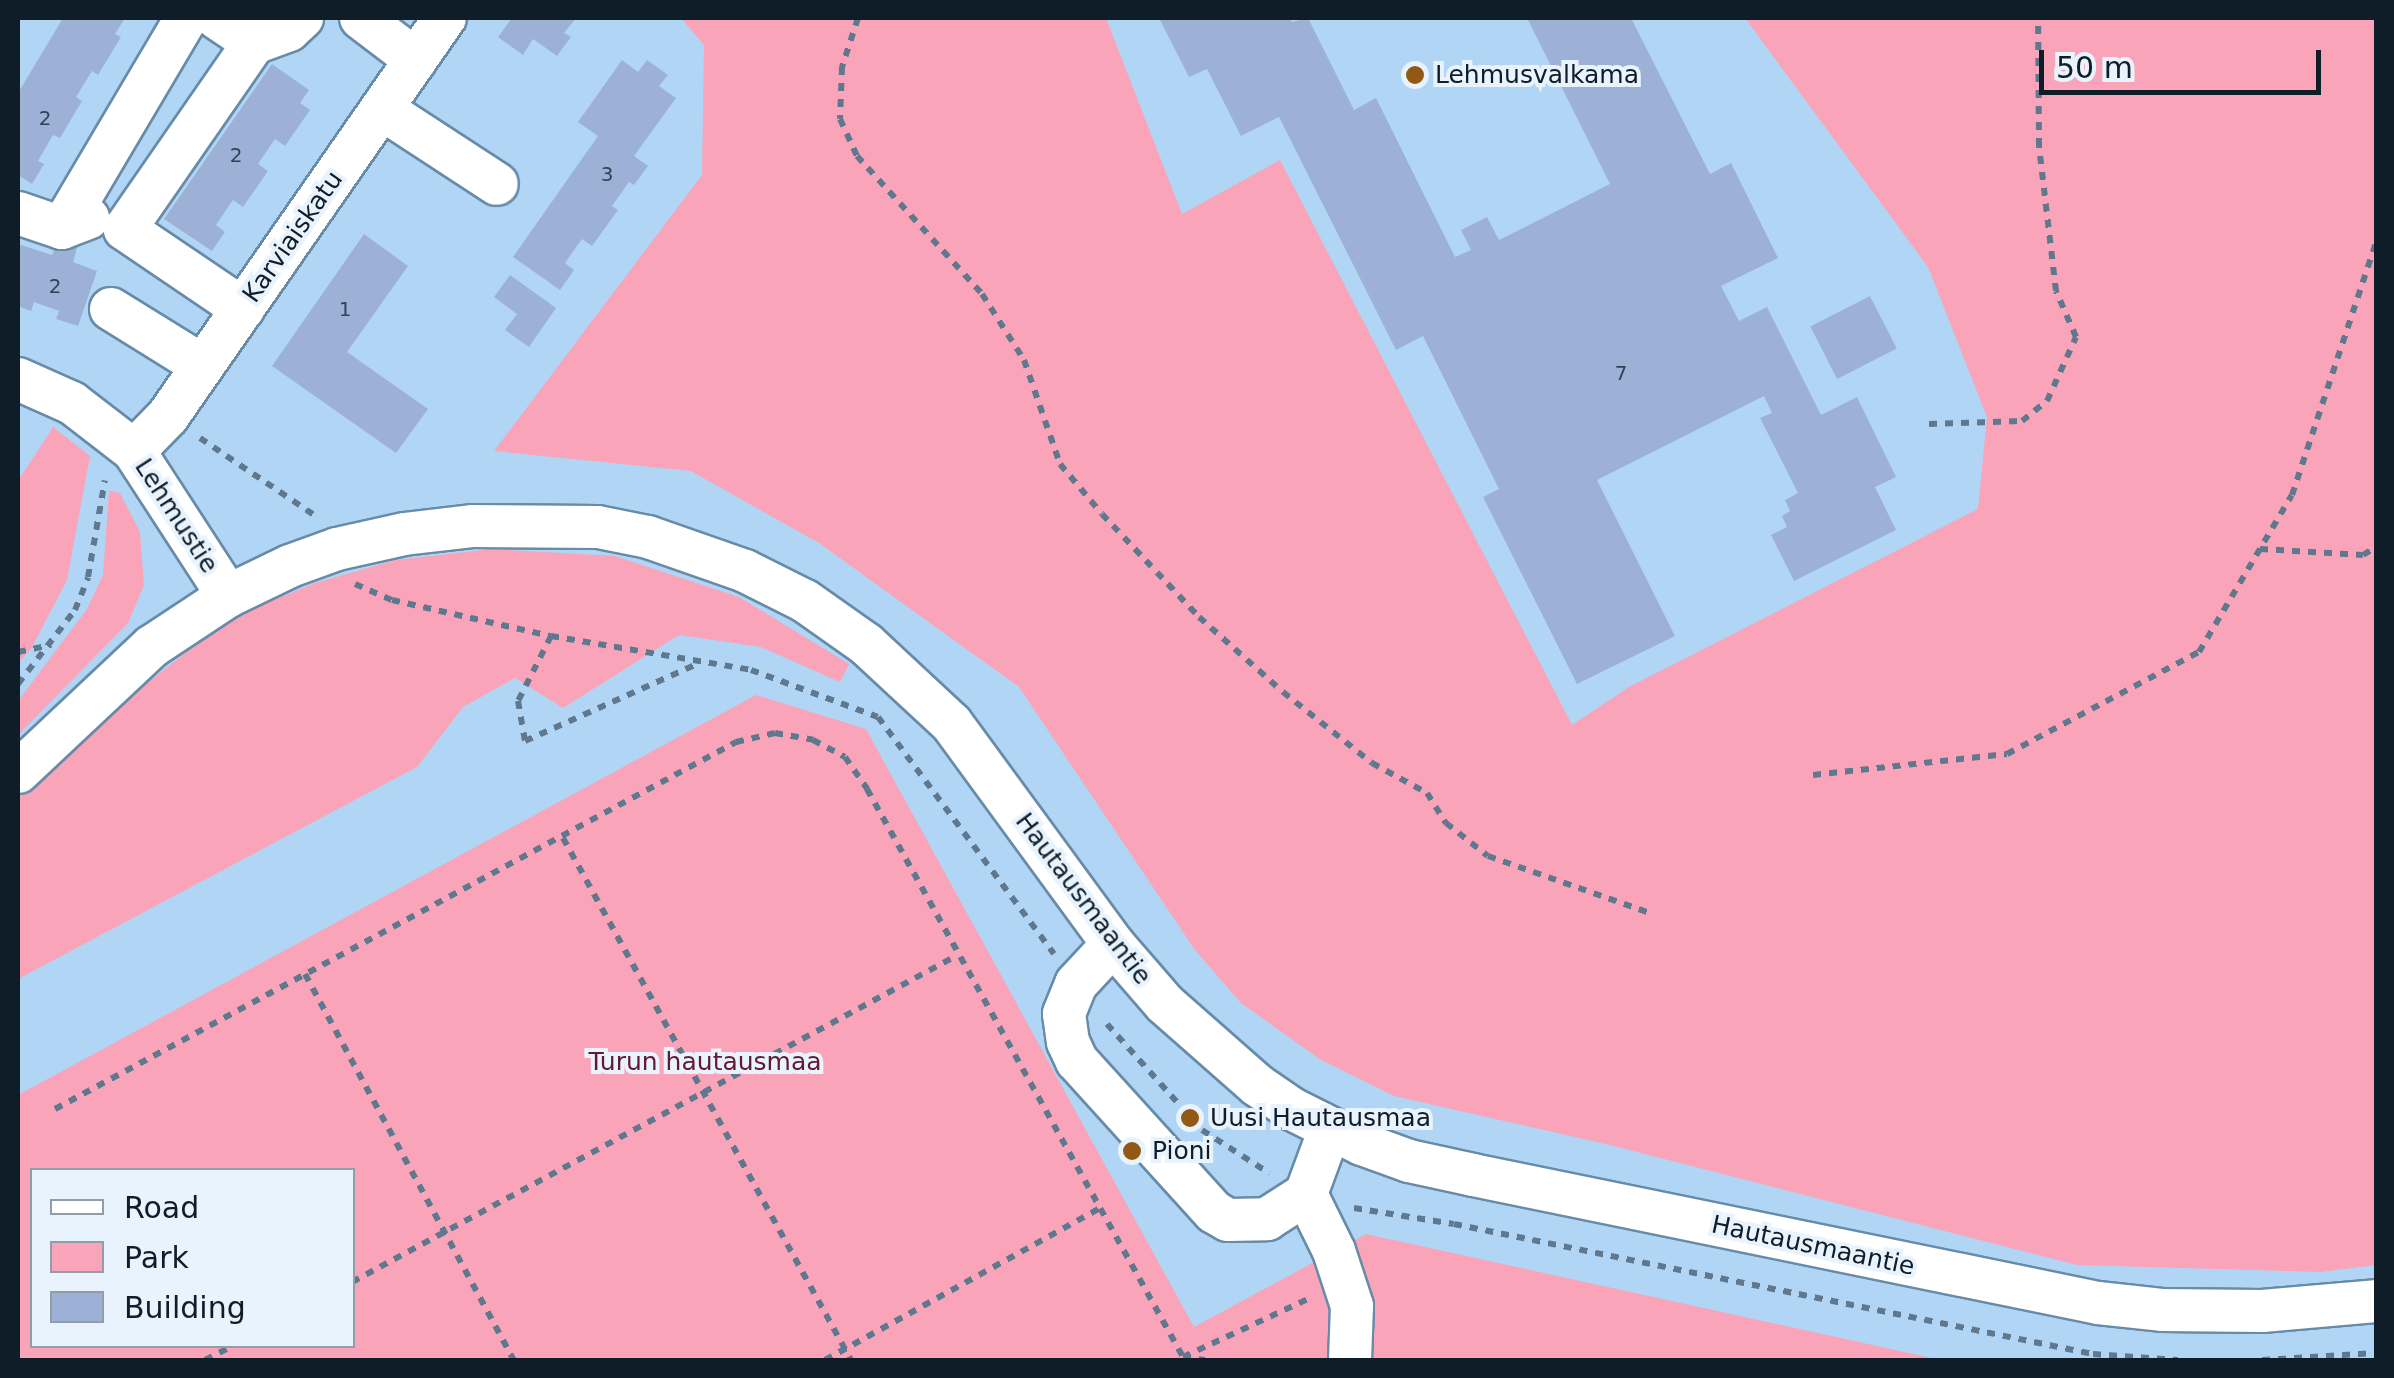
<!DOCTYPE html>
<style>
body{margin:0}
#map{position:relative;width:2394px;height:1378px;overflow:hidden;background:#b1d6f5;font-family:"DejaVu Sans",sans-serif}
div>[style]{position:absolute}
.green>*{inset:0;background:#f9a4b8}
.building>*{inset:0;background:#9db1d7;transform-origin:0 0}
.path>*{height:6px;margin-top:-3px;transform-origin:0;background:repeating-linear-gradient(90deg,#5f788d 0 8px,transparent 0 16px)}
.roads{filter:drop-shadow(2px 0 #688ba8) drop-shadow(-2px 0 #688ba8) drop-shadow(0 2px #688ba8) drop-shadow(0 -2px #688ba8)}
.minor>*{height:42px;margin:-21px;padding:0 21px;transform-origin:21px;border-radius:21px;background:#fff}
.dots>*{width:28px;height:28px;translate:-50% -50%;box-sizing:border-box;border:5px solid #e8f3fd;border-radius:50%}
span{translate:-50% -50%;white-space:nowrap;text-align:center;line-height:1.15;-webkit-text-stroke:8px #e8f3fd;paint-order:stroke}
.number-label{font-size:20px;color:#324254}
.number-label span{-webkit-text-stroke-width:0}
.poi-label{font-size:25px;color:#0f1d28}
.left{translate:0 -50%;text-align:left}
.street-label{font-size:25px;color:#0f1d28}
.park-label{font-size:25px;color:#621932}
.frame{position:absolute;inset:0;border:20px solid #0f1d28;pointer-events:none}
.legend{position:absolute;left:30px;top:1168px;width:325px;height:180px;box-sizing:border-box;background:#e8f3fd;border:2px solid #919da8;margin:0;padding:12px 18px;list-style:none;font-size:30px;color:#0f1d28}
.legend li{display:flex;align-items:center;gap:20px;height:50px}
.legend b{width:50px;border:2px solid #919da8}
.scale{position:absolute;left:2039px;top:50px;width:282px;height:45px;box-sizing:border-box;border:5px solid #0f1d28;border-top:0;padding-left:12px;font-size:30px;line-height:35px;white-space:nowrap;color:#0f1d28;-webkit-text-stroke:8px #e8f3fd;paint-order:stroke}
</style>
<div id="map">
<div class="green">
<div style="clip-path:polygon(681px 18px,1106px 18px,1182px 214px,1280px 160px,1572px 725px,1629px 687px,1978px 509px,1987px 417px,1928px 267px,1745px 18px,2376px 18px,2376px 1265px,2320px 1272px,2077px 1265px,1606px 1144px,1394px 1096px,1321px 1060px,1241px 1003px,1195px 950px,1019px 687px,819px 543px,691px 471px,494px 451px,702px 175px,704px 45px)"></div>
<div style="clip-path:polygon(53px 427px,90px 456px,67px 580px,31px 649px,18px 663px,18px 481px)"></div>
<div style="clip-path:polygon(109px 491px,120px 493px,140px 532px,144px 585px,128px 623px,18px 735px,18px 701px,87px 609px,103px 575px)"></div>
<div style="clip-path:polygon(492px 549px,615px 556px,739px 597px,849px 664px,840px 682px,761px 647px,679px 635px,563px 708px,515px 678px,463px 707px,417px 767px,18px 979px,18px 799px,78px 737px,230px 618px,315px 583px,396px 560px)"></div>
<div style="clip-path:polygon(evenodd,756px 695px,866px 729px,1194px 1327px,1366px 1234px,1941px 1360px,18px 1360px,18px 1095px,756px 695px,32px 1170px,352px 1170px,352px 1346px,32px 1346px,32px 1170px)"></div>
</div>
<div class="building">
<div style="clip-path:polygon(63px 18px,125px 18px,115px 34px,121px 37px,98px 75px,92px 71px,76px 97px,82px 101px,60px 138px,53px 135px,38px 161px,44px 164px,32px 184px,18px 175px,18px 93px)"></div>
<div style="clip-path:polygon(512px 18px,576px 18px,564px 33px,571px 37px,557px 56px,533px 39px,523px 55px,498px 37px)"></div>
<div style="clip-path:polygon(1159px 18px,1290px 18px,1292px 22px,1308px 18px,1354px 110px,1376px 98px,1455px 257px,1471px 250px,1461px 230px,1487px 217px,1499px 240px,1610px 184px,1527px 18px,1631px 18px,1710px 174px,1731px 163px,1778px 258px,1721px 286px,1739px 321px,1767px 307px,1821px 415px,1857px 397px,1896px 477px,1875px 487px,1896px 530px,1794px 581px,1771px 535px,1787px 527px,1782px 516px,1790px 511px,1785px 500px,1798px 493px,1760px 418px,1772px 413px,1764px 396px,1597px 480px,1675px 636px,1577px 684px,1483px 497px,1499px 489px,1423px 336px,1396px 350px,1279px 117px,1241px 136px,1207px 69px,1189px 77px)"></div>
<div style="clip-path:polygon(622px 60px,638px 72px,647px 60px,668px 75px,659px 86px,676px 98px,634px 156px,648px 166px,634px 185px,629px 182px,612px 206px,618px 210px,592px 246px,582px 239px,565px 263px,574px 270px,560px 290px,513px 257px,598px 136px,578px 122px)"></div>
<div style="clip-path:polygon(272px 64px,309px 90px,300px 103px,310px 110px,285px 146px,275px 139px,258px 164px,268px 171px,243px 207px,233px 200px,216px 225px,225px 232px,212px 251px,164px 219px)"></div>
<div style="clip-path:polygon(364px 234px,408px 266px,347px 352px,428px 409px,396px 453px,272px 366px)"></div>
<div style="clip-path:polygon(58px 239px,78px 245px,73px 262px,97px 271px,78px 326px,56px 319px,59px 311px,34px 302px,31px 311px,18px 306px,18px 244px,52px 255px)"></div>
<div style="clip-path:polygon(510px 275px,556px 308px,529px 347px,505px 330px,517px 314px,494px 297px)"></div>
<div style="left:1870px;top:296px;width:59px;height:67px;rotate:63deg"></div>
</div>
<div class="path">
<div style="left:858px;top:18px;width:52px;rotate:108.1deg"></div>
<div style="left:842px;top:67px;width:52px;rotate:92.2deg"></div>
<div style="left:840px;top:119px;width:41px;rotate:65.3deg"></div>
<div style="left:857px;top:156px;width:186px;rotate:47.8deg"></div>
<div style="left:982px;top:294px;width:78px;rotate:57.5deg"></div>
<div style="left:1024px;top:360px;width:110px;rotate:70.9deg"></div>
<div style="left:1060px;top:464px;width:65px;rotate:50deg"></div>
<div style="left:1102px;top:514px;width:141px;rotate:46.7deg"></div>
<div style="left:1199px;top:617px;width:113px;rotate:41.8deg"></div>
<div style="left:1283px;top:692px;width:114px;rotate:38.6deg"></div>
<div style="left:1372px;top:763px;width:63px;rotate:28.6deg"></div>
<div style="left:1427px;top:793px;width:36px;rotate:58deg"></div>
<div style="left:1446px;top:823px;width:53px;rotate:38.2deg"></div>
<div style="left:1488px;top:856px;width:172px;rotate:19.4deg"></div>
<div style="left:1929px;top:424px;width:93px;rotate:-1.8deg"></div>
<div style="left:2022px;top:421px;width:32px;rotate:-39deg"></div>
<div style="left:2047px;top:401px;width:70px;rotate:-65.6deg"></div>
<div style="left:2076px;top:337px;width:50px;rotate:-113.5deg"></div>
<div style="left:2056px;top:291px;width:146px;rotate:-96.7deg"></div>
<div style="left:2039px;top:146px;width:128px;rotate:-90.4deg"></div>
<div style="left:200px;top:438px;width:138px;rotate:34deg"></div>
<div style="left:2260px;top:549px;width:103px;rotate:3.3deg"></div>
<div style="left:2363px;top:555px;width:15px;rotate:-32deg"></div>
<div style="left:355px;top:584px;width:40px;rotate:23.4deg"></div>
<div style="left:392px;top:600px;width:163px;rotate:12.8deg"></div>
<div style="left:551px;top:636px;width:203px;rotate:9.6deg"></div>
<div style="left:751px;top:670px;width:135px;rotate:20.3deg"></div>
<div style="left:878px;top:717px;width:295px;rotate:53.4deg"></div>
<div style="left:551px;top:636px;width:73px;rotate:116.9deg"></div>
<div style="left:518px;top:701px;width:41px;rotate:80.1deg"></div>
<div style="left:525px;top:741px;width:191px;rotate:-24.1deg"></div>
<div style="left:18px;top:652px;width:34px;rotate:-12deg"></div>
<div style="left:18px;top:684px;width:93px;rotate:-52.4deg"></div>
<div style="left:75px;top:610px;width:35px;rotate:-68deg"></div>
<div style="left:88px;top:577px;width:98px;rotate:-80.1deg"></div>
<div style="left:1813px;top:775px;width:195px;rotate:-6.2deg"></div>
<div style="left:2007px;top:754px;width:217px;rotate:-28deg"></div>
<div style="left:2199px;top:652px;width:182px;rotate:-59.4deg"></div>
<div style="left:2292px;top:495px;width:266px;rotate:-71.6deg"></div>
<div style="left:563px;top:838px;width:596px;rotate:61.11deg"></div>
<div style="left:305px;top:974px;width:439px;rotate:61.6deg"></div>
<div style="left:1107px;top:1024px;width:142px;rotate:48.1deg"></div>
<div style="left:1202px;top:1130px;width:80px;rotate:32.7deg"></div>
<div style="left:55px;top:1109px;width:774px;rotate:-28.32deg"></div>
<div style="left:736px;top:742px;width:40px;rotate:-13deg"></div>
<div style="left:775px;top:733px;width:39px;rotate:10deg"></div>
<div style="left:813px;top:740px;width:36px;rotate:28deg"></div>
<div style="left:845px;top:757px;width:39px;rotate:55deg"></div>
<div style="left:867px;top:789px;width:650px;rotate:60.91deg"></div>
<div style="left:1183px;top:1357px;width:22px;rotate:8deg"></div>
<div style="left:1354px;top:1208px;width:101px;rotate:9.1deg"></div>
<div style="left:1454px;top:1224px;width:652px;rotate:11.5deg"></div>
<div style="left:2093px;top:1354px;width:85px;rotate:4deg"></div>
<div style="left:352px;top:1282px;width:686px;rotate:-28.36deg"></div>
<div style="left:1183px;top:1357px;width:138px;rotate:-24.9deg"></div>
<div style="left:205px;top:1360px;width:31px;rotate:-27deg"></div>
<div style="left:825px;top:1360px;width:313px;rotate:-28.9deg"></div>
<div style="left:2262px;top:1360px;width:114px;rotate:-3.5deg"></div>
</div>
<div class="roads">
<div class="minor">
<div style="left:217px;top:18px;width:45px;rotate:34deg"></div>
<div style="left:254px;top:43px;width:37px;rotate:-20deg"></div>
<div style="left:289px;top:30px;width:18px;rotate:-43deg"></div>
<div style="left:361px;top:18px;width:69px;rotate:37.4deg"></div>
<div style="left:382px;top:109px;width:137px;rotate:33.1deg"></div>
<div style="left:18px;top:213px;width:46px;rotate:18.8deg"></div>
<div style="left:62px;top:228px;width:28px;rotate:-21deg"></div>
<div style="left:62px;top:228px;width:244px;rotate:-59.4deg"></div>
<div style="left:111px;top:309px;width:108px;rotate:31.8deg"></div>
<div style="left:243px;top:309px;width:143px;rotate:-145.9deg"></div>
<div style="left:125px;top:229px;width:226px;rotate:-55.3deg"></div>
<div style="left:18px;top:379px;width:59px;rotate:24deg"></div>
<div style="left:72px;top:403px;width:78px;rotate:37.7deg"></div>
<div style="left:134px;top:451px;width:173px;rotate:57deg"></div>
<div style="left:134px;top:451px;width:49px;rotate:-45.8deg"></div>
<div style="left:168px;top:416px;width:485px;rotate:-55.2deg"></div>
<div style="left:18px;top:772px;width:183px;rotate:-43.2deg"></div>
<div style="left:151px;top:647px;width:92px;rotate:-33.5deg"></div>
<div style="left:228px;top:596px;width:69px;rotate:-25.8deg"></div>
<div style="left:290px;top:566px;width:50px;rotate:-19.9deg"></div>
<div style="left:337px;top:549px;width:69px;rotate:-12.6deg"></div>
<div style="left:404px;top:534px;width:68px;rotate:-6.7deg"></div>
<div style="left:472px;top:526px;width:126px;rotate:0.5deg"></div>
<div style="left:598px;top:527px;width:51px;rotate:11.3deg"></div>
<div style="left:648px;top:537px;width:103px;rotate:19.3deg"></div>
<div style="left:745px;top:571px;width:67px;rotate:26.6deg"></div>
<div style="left:805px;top:601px;width:75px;rotate:35.2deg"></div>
<div style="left:866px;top:644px;width:117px;rotate:42.9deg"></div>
<div style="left:952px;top:724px;width:273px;rotate:53.8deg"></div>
<div style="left:1113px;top:944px;width:79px;rotate:49.1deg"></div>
<div style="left:1165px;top:1004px;width:123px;rotate:41.4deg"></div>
<div style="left:1257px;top:1085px;width:42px;rotate:34.4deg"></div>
<div style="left:1292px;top:1109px;width:78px;rotate:26.6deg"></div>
<div style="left:1362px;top:1144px;width:50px;rotate:19.9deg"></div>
<div style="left:1409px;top:1161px;width:66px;rotate:12.3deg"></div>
<div style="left:1473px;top:1175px;width:638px;rotate:11.57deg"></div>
<div style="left:2098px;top:1303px;width:64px;rotate:6.2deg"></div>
<div style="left:2162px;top:1310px;width:100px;rotate:0.6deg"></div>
<div style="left:2262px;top:1311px;width:114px;rotate:-5deg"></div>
<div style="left:1113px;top:944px;width:54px;rotate:132.8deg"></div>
<div style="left:1076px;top:984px;width:32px;rotate:112deg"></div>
<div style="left:1064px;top:1014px;width:28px;rotate:82deg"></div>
<div style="left:1068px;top:1042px;width:21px;rotate:65deg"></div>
<div style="left:1077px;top:1061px;width:204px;rotate:47.8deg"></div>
<div style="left:1214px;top:1212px;width:16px;rotate:30deg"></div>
<div style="left:1228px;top:1220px;width:39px;rotate:-1deg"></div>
<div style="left:1267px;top:1219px;width:46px;rotate:-32.7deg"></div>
<div style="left:1330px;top:1129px;width:69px;rotate:110.3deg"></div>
<div style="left:1306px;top:1194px;width:64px;rotate:63.8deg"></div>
<div style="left:1334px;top:1251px;width:58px;rotate:71.9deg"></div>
<div style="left:1352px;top:1306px;width:54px;rotate:92.1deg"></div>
</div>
</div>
<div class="dots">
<div style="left:1415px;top:75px;background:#925915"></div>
<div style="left:1190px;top:1118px;background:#925915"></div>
<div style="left:1132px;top:1151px;background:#925915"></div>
</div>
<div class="number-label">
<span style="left:45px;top:118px">2</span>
<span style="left:236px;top:155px">2</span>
<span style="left:607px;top:174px">3</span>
<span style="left:55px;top:286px">2</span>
<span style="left:345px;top:309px">1</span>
<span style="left:1621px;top:373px">7</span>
</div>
<div class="poi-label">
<span class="left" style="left:1435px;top:75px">Lehmusvalkama</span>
<span class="left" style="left:1210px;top:1118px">Uusi Hautausmaa</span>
<span class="left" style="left:1152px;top:1151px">Pioni</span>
</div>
<div class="street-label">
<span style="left:293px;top:237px;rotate:-55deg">Karviaiskatu</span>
<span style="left:176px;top:516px;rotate:57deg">Lehmustie</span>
<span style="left:1083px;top:899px;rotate:53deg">Hautausmaantie</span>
<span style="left:1813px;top:1246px;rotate:12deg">Hautausmaantie</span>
</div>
<div class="park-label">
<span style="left:705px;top:1062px">Turun hautausmaa</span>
</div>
<div class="frame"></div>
<ul class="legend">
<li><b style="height:12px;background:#fff"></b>Road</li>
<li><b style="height:28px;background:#f9a4b8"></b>Park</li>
<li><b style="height:28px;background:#9db1d7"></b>Building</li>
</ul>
<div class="scale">50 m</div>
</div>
